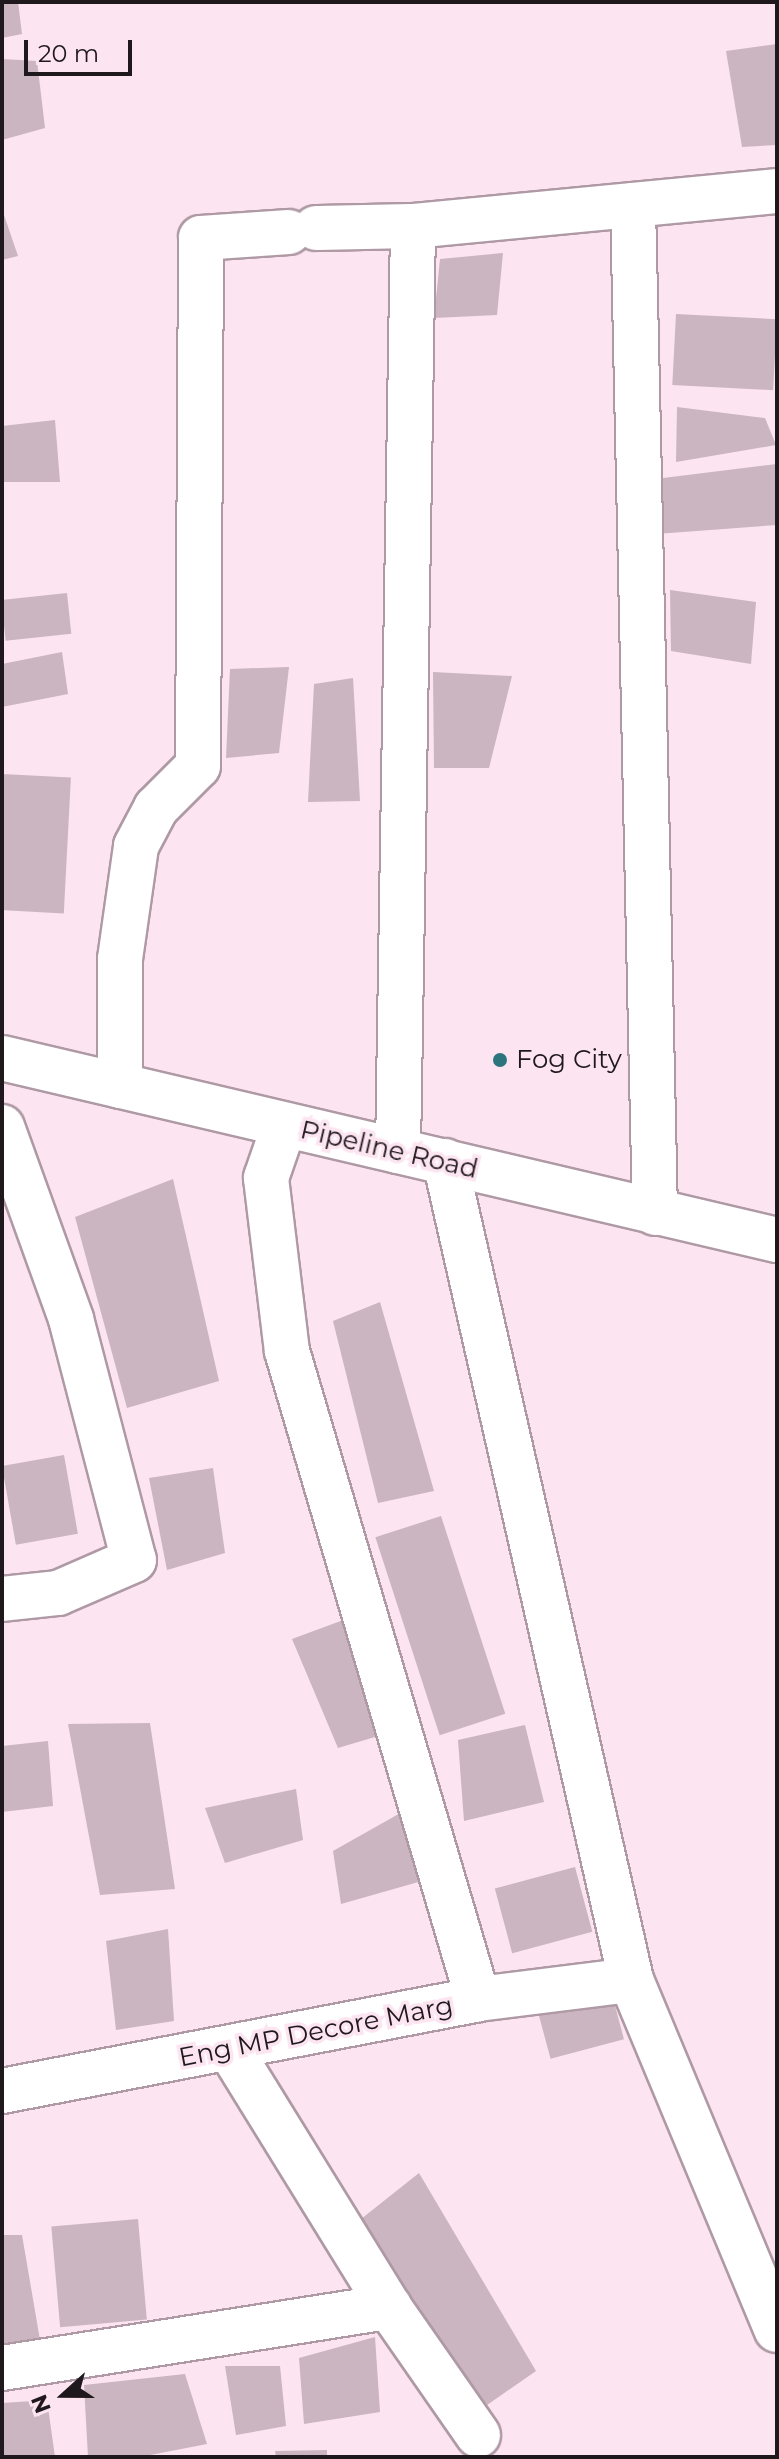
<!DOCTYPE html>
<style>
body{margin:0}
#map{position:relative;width:779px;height:2459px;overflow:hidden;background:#fce5f1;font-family:Montserrat,sans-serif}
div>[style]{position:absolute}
.building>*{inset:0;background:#cbb5c0;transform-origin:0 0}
.roads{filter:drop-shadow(2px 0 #ae99a4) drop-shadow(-2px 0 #ae99a4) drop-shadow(0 2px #ae99a4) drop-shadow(0 -2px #ae99a4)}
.minor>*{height:44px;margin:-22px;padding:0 22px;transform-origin:22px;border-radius:22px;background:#fff}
.dots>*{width:22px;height:22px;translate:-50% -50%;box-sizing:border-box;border:4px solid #fce5f1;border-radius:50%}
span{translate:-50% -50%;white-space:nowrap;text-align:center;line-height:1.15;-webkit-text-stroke:7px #fce5f1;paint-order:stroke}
.poi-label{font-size:26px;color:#1f181c}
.left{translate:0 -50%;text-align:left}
.street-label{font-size:26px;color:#1f181c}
.frame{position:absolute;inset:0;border:4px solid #1f181c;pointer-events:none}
.north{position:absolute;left:24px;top:2355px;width:80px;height:80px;-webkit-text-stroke:6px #fce5f1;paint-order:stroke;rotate:249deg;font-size:22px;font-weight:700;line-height:32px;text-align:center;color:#1f181c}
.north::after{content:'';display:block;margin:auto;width:28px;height:36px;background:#1f181c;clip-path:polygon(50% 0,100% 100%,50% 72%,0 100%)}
.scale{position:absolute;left:24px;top:40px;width:108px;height:36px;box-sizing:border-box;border:4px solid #1f181c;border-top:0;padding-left:10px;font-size:24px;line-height:28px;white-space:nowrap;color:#1f181c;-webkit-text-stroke:6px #fce5f1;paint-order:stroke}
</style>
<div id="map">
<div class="building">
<div style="clip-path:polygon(2px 2px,18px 2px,22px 34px,2px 38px)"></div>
<div style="clip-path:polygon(777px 44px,777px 145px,742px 147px,726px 51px)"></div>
<div style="clip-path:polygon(2px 59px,37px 61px,45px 128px,2px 140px)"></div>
<div style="clip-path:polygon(2px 209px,18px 256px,2px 260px)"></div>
<div style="clip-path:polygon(503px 253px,497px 315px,434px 318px,440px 259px)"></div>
<div style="left:676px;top:314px;width:101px;height:71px;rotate:3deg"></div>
<div style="clip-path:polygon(677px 407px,765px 418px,776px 445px,676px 462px)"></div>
<div style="clip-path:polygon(55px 420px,60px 482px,2px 482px,2px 426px)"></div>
<div style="clip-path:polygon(777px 464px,777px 525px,656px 534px,655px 479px)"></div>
<div style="clip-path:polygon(670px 590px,756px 602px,751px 664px,671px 651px)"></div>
<div style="left:67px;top:593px;width:41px;height:66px;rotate:84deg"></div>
<div style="clip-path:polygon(62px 652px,68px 694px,2px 707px,2px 664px)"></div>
<div style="clip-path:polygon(289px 667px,279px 753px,226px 758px,230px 669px)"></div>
<div style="clip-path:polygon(433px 672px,512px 676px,489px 768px,434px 768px)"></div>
<div style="clip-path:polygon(353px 678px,360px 801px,308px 802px,314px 684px)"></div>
<div style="left:2px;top:774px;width:69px;height:136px;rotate:3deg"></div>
<div style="clip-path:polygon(173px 1179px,219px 1381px,127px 1408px,75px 1217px)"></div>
<div style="clip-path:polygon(380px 1302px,434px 1491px,378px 1503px,333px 1321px)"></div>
<div style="left:64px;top:1455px;width:80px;height:63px;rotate:80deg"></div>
<div style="clip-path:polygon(213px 1468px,225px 1553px,167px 1570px,149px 1478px)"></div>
<div style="left:441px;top:1516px;width:208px;height:69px;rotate:72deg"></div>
<div style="clip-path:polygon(346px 1619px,385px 1734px,338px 1748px,292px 1639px)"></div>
<div style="clip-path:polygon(150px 1723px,175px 1889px,100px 1895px,68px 1724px)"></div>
<div style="clip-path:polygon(525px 1725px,544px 1802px,464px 1821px,458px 1740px)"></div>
<div style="clip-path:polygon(48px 1741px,53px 1806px,2px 1812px,2px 1746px)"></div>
<div style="clip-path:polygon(296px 1789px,303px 1840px,225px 1863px,205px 1808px)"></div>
<div style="clip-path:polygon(411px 1807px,436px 1877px,341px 1904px,333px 1851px)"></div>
<div style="left:575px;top:1867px;width:67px;height:83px;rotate:75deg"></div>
<div style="clip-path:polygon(168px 1929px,174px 2021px,116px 2030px,106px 1941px)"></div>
<div style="left:610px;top:1987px;width:54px;height:76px;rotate:75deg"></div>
<div style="clip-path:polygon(419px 2173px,536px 2371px,477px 2412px,356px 2223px)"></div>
<div style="left:138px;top:2219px;width:101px;height:87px;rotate:85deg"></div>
<div style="clip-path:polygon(2px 2235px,22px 2235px,40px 2340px,2px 2346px)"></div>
<div style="clip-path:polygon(375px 2337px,380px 2412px,304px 2424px,299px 2358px)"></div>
<div style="clip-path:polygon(225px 2366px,280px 2366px,286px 2426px,236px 2435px)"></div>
<div style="clip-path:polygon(185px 2374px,207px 2444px,140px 2457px,88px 2457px,84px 2385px)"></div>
<div style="clip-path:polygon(47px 2400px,55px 2457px,2px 2457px,2px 2403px)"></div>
<div style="clip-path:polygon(327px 2450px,327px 2457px,276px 2457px,275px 2451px)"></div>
</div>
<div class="roads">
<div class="minor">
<div style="left:633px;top:205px;width:1008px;rotate:88.75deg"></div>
<div style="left:316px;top:228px;width:97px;rotate:-1.2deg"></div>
<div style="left:2px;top:1058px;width:796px;rotate:13.22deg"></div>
<div style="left:120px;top:1086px;width:127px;rotate:-90deg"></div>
<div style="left:120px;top:959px;width:114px;rotate:-81.9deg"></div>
<div style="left:136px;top:846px;width:43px;rotate:-62.2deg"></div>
<div style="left:156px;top:808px;width:59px;rotate:-45deg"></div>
<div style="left:198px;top:766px;width:528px;rotate:-89.67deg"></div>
<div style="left:201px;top:238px;width:88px;rotate:-3.9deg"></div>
<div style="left:284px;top:1126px;width:55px;rotate:109.1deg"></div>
<div style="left:266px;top:1178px;width:174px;rotate:83.1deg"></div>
<div style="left:287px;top:1351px;width:676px;rotate:73.58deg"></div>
<div style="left:2px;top:1127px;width:204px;rotate:70.2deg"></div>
<div style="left:71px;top:1319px;width:249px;rotate:75.4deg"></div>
<div style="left:134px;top:1560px;width:83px;rotate:156.5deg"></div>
<div style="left:58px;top:1593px;width:56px;rotate:173.9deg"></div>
<div style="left:398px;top:1151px;width:925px;rotate:-89.07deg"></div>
<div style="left:413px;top:226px;width:366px;rotate:-5.5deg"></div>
<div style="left:445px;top:1161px;width:840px;rotate:77.2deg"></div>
<div style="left:631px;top:1980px;width:379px;rotate:67.4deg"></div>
<div style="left:231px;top:2051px;width:301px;rotate:58.3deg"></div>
<div style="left:389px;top:2307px;width:156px;rotate:55.2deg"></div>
<div style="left:2px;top:2091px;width:485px;rotate:-10.9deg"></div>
<div style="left:478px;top:1999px;width:154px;rotate:-7.1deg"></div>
<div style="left:2px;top:2368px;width:392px;rotate:-9deg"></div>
</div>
</div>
<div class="dots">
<div style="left:500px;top:1060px;background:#2c757d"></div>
</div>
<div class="poi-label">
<span class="left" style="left:516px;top:1060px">Fog City</span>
</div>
<div class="street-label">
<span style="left:389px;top:1150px;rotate:13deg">Pipeline Road</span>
<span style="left:316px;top:2032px;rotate:-11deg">Eng MP Decore Marg</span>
</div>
<div class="frame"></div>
<div class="north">N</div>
<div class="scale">20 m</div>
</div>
